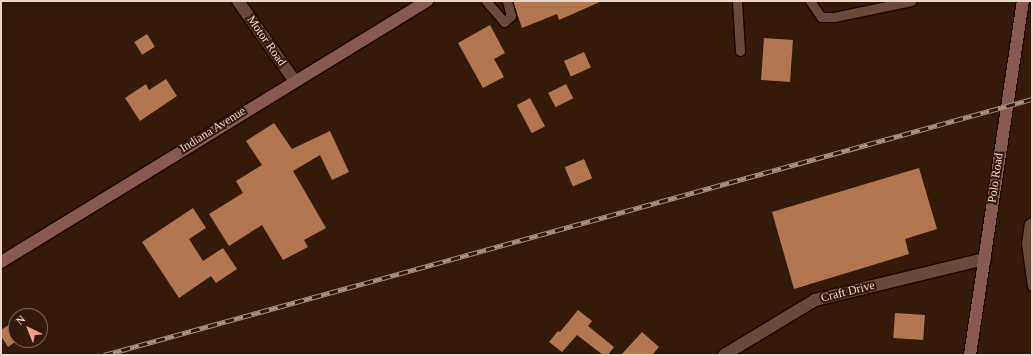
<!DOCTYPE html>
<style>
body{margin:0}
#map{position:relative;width:1033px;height:356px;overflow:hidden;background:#341a09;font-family:Georgia,serif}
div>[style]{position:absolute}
.building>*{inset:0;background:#b3764f;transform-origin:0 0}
.roads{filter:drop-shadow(1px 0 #1a0400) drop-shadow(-1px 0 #1a0400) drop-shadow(0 1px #1a0400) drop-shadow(0 -1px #1a0400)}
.service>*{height:9px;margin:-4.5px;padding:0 4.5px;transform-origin:4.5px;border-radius:4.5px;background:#684a38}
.minor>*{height:12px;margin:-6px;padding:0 6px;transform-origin:6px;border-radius:6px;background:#684a38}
.tertiary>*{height:12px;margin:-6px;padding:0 6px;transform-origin:6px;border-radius:6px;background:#684a38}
.secondary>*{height:12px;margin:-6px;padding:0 6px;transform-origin:6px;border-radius:6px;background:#885852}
.rail>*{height:4.5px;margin-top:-2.25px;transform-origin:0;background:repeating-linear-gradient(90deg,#341a09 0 9px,#a69185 0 18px);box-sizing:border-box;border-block:1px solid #a69185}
span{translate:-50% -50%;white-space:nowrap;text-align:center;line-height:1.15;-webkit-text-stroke:4px #341a09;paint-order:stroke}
.street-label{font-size:12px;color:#e9d7cd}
.frame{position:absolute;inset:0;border:2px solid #e9d7cd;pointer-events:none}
.north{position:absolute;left:8px;top:308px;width:40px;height:40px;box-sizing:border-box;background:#341a09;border:1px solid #7c6657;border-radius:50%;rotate:317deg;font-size:11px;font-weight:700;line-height:16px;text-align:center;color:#e9d7cd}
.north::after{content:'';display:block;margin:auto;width:14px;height:18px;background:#f59d8e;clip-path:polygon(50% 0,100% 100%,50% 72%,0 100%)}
</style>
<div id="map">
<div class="building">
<div style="clip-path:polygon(513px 1px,602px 1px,559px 20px,557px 14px,522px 28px)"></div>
<div style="clip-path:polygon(490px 25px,505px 53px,494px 59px,504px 77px,483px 88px,458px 43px)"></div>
<div style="left:147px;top:34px;width:15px;height:15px;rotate:58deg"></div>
<div style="left:764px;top:38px;width:29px;height:42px;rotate:4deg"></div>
<div style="left:584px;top:52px;width:17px;height:22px;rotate:66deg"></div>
<div style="clip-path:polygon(166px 79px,177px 96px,140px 121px,125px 98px,146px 84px,149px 90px)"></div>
<div style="left:566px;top:84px;width:16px;height:20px;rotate:63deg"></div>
<div style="left:530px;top:98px;width:32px;height:15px;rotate:62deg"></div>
<div style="clip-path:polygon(274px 123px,292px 149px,330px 131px,349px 172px,332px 180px,320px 155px,293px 171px,326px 228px,304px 240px,308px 247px,283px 260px,262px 225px,229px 246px,209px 214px,243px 193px,236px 181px,262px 165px,246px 141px)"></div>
<div style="left:584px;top:159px;width:21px;height:21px;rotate:67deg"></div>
<div style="clip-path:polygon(919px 168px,937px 229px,905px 239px,909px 254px,794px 289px,772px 212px)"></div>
<div style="clip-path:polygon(193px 208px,206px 228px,189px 239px,203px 261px,223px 248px,237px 269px,216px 283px,211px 276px,179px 298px,142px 242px)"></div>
<div style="clip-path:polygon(578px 310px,592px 321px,588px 326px,614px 347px,608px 355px,603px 355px,577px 335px,562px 352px,549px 342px,558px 331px,560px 332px)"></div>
<div style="left:895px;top:313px;width:30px;height:25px;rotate:4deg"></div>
<div style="clip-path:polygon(16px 320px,16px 340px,18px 340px,8px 347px,1px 336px,1px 330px)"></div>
<div style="clip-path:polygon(642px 332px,659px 347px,652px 355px,621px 355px)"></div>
</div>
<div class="roads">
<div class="service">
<div style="left:486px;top:1px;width:28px;rotate:49deg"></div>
<div style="left:504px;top:22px;width:9px;rotate:-41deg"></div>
<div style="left:511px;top:16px;width:16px;rotate:-105deg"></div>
<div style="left:737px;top:1px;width:50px;rotate:86.6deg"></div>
<div style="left:810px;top:1px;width:19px;rotate:55deg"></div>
<div style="left:821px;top:17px;width:13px"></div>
<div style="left:834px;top:17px;width:79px;rotate:-11.7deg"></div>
<div style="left:1032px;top:222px;width:4px;rotate:146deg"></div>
<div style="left:1029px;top:224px;width:19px;rotate:99deg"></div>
<div style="left:1026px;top:243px;width:43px;rotate:82.1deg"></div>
</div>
<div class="minor">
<div style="left:724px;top:355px;width:106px;rotate:-31.1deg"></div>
<div style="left:815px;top:300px;width:175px;rotate:-13.6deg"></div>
</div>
<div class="tertiary">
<div style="left:238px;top:1px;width:97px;rotate:54.7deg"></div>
</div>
<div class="secondary">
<div style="left:1px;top:262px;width:500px;rotate:-31.5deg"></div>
<div style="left:970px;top:355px;width:358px;rotate:-81.5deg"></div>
</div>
</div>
<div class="rail">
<div style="left:104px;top:355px;width:963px;rotate:-15.42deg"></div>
</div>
<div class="street-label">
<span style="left:266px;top:41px;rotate:55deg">Motor Road</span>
<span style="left:213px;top:130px;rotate:-32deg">Indiana Avenue</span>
<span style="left:996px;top:178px;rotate:-82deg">Polo Road</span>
<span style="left:848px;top:292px;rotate:-14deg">Craft Drive</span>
</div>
<div class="frame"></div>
<div class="north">N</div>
</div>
